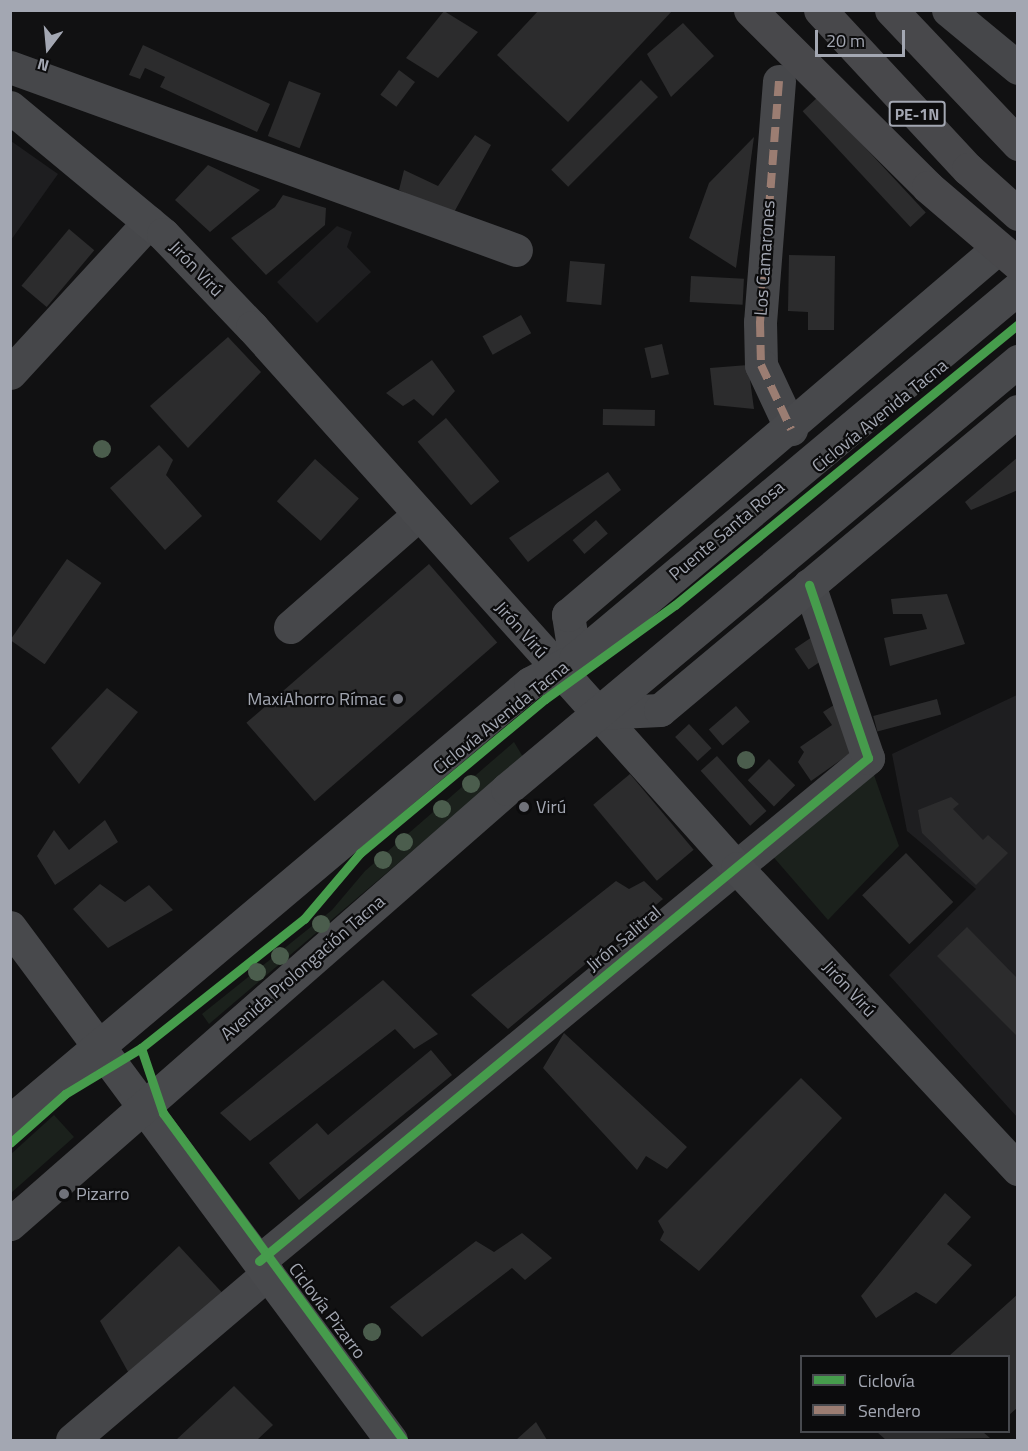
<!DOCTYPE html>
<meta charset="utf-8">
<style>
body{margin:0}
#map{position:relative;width:1028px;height:1451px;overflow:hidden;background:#111112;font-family:"Titillium Web",sans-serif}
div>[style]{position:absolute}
.built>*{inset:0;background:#1e1e20}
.green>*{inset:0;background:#1b211c}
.building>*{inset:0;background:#2c2c2d;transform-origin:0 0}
.minor>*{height:33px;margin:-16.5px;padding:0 16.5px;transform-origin:16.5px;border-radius:16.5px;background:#46474a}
.major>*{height:33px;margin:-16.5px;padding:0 16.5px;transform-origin:16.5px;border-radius:16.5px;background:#48494c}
.highway>*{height:33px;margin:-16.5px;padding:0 16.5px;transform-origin:16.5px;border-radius:16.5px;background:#48484b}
.quiet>*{height:8px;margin-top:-4px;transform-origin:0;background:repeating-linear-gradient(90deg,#9b7d72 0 15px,transparent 0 23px)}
.cycleway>*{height:9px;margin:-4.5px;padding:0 4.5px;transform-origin:4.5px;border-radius:4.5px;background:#469c4c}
.trees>*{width:18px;height:18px;margin:-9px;border-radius:50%;background:#4b5d4d}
.dots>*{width:16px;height:16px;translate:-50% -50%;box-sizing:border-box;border:3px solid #0c0c0d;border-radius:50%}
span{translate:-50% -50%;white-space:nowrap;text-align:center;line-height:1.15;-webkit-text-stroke:4.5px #0c0c0d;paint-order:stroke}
.shield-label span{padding:2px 4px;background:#0c0c0d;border:2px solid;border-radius:4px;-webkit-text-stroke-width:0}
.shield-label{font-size:16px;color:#a3a7b2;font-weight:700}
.street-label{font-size:18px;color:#a3a7b2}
.poi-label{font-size:18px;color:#a3a7b2}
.right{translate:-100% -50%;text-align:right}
.left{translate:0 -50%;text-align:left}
.frame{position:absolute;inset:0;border:12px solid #a3a7b2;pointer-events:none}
.legend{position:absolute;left:800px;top:1355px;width:210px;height:78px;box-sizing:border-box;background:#0c0c0d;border:2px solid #484a4f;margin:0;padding:8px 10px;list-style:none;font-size:18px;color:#a3a7b2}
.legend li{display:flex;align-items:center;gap:12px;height:30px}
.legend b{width:30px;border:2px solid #484a4f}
.north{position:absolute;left:18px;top:18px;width:60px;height:60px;-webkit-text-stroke:4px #0c0c0d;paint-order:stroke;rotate:196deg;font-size:16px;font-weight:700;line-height:24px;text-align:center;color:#a3a7b2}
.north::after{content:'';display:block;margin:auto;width:21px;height:27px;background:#a3a7b2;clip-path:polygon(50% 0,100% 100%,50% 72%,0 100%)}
.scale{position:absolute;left:815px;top:30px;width:90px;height:27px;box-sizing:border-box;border:3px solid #a3a7b2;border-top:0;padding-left:8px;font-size:18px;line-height:21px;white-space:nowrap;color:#a3a7b2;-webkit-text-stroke:4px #0c0c0d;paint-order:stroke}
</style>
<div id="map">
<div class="built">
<div style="clip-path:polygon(11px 141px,58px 174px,11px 240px)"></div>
<div style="clip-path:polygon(337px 226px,352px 232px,347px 247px,371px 272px,317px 323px,277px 282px)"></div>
<div style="clip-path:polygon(1017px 695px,1017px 1117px,889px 975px,976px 889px,907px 831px,892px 754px)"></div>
</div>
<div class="green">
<div style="clip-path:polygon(514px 742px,523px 757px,209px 1024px,202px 1014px,332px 910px,365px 871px)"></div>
<div style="clip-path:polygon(868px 758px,899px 846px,828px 920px,763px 845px)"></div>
<div style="clip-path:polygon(54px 1115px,74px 1137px,11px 1193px,11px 1154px)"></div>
</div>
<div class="building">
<div style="clip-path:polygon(539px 10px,673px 10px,568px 122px,497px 55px)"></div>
<div style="clip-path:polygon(444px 11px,478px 32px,438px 78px,406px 58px)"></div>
<div style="clip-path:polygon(683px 23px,714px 56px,671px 97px,647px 54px)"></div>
<div style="clip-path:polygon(143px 45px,270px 104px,257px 132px,160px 87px,165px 77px,145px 68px,140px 79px,129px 75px)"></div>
<div style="left:399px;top:70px;width:20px;height:31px;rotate:37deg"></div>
<div style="left:641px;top:80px;width:24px;height:127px;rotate:45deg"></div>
<div style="left:289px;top:81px;width:34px;height:59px;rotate:21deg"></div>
<div style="left:818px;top:97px;width:158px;height:21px;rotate:47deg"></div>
<div style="clip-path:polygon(475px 135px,491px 145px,452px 216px,399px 190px,404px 170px,438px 186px)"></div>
<div style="clip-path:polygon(754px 137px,736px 268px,689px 238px,709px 183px)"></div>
<div style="clip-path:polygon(208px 165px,260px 190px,210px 232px,175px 200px)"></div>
<div style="clip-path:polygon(283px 195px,326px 208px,325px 225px,266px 275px,231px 238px,275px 207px)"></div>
<div style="left:69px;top:229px;width:33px;height:74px;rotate:40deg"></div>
<div style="clip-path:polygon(789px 255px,835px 256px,834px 330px,808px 330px,808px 312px,788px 311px)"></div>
<div style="left:570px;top:261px;width:35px;height:41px;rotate:5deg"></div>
<div style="left:691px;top:276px;width:53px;height:26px;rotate:3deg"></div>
<div style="left:521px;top:315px;width:21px;height:44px;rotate:61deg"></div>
<div style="clip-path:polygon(228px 337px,261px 372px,188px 448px,150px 406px)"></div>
<div style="left:662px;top:344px;width:31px;height:18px;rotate:77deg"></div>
<div style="clip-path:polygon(432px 360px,455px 391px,433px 416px,414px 399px,403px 406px,386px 393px)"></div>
<div style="clip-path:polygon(748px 365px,754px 409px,714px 405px,710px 368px)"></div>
<div style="left:603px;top:409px;width:52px;height:16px;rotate:1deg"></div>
<div style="left:446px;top:418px;width:83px;height:37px;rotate:50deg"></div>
<div style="clip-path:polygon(159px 445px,173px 460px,166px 475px,202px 516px,165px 550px,110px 488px)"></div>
<div style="clip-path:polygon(1018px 457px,1018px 490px,971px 510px,965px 502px)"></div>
<div style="left:315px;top:459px;width:59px;height:57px;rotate:42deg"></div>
<div style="clip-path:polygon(608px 472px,621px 490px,528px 562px,509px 538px)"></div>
<div style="left:596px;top:520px;width:18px;height:31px;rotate:49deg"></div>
<div style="left:67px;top:559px;width:42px;height:99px;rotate:35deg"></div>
<div style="left:429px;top:564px;width:104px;height:242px;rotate:49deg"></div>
<div style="clip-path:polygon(947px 594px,965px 644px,890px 666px,884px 638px,927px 629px,922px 614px,893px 614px,891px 599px)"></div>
<div style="left:812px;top:637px;width:25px;height:21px;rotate:56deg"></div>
<div style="clip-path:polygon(107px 688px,138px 712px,79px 784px,51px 748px)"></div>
<div style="left:937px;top:699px;width:16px;height:66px;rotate:75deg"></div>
<div style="clip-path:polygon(834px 705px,862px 745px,811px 781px,798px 762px,804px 752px,800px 747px,832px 725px,823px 712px)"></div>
<div style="left:736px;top:706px;width:21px;height:36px;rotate:49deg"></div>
<div style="left:689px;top:724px;width:33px;height:19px;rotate:47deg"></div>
<div style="left:717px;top:756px;width:74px;height:22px;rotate:48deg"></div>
<div style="left:769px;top:759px;width:37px;height:30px;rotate:45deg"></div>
<div style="left:630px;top:774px;width:99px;height:48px;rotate:50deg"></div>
<div style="clip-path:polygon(951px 797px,959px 804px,953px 809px,983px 840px,988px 835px,1008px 853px,976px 885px,922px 833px,918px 810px)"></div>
<div style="clip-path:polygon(105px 820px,118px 842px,55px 885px,37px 856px,54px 830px,69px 850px)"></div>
<div style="left:906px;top:853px;width:68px;height:61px;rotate:46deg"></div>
<div style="clip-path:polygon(616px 881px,629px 889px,644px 881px,663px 899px,508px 1029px,471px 995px)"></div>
<div style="clip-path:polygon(100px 884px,125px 902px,149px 885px,173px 910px,108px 948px,73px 909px)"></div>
<div style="clip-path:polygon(967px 927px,1018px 979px,1018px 1037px,937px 956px)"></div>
<div style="clip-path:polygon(383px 980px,438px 1034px,414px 1049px,395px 1029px,250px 1141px,220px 1113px)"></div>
<div style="clip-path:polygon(564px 1033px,687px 1147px,667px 1169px,646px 1156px,637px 1170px,543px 1068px)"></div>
<div style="clip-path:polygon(431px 1050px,452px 1075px,299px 1200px,269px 1163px,317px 1123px,328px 1135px)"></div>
<div style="clip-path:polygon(801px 1078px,842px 1118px,699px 1271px,660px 1240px,664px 1232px,658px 1221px)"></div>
<div style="clip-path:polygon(945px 1193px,971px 1217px,947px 1244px,972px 1265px,936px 1304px,916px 1292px,876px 1318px,861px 1296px)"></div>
<div style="clip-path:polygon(522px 1233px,552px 1258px,525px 1280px,512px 1268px,422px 1337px,390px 1307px,476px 1241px,494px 1252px)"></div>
<div style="clip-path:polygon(179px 1246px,227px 1298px,132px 1379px,100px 1321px)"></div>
<div style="clip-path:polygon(1018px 1294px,1018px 1407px,1008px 1416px,1008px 1356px,949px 1356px)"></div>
<div style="clip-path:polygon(234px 1386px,273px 1425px,257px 1440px,176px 1440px)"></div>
<div style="clip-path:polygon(536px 1422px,547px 1440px,516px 1440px)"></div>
<div style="clip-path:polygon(877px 1432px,983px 1432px,990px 1438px,886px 1440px)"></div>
</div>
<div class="minor">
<div style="left:948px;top:10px;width:91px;rotate:39.6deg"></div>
<div style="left:10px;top:67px;width:538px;rotate:19.88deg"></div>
<div style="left:779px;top:81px;width:242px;rotate:94.5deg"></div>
<div style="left:760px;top:322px;width:43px;rotate:88.7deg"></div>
<div style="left:761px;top:365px;width:71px;rotate:64.9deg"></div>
<div style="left:10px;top:373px;width:205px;rotate:-47.4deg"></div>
<div style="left:290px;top:627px;width:171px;rotate:-41.2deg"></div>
<div style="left:259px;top:1261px;width:790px;rotate:-39.55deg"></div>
<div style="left:868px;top:758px;width:183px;rotate:-108.8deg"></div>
<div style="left:72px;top:1440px;width:257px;rotate:-40.4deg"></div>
</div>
<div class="major">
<div style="left:10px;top:107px;width:199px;rotate:39.7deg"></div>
<div style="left:163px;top:234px;width:129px;rotate:46.3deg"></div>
<div style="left:252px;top:327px;width:727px;rotate:48.12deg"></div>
<div style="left:737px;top:868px;width:412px;rotate:47deg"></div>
<div style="left:575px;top:659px;width:45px;rotate:-99deg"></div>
<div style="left:568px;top:615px;width:565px;rotate:-40.48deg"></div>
<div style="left:597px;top:713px;width:63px;rotate:-2.7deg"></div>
<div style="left:660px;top:710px;width:466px;rotate:-39.9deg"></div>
<div style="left:10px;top:927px;width:639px;rotate:53.4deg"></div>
<div style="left:10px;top:1121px;width:680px;rotate:-40.11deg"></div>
<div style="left:530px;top:683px;width:51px;rotate:-28.1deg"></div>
<div style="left:575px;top:659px;width:578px;rotate:-39.95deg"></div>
<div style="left:10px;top:1224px;width:660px;rotate:-41.19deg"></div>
<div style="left:507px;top:789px;width:667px;rotate:-39.95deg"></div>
</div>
<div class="highway">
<div style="left:750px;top:10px;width:251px;rotate:44.8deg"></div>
<div style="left:928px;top:187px;width:118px;rotate:40.5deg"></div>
<div style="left:820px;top:10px;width:217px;rotate:47.1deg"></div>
<div style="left:968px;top:169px;width:67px;rotate:42deg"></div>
<div style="left:891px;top:10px;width:185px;rotate:46.5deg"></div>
</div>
<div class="quiet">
<div style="left:779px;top:81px;width:242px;rotate:94.5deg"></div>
<div style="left:760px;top:322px;width:43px;rotate:88.7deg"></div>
<div style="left:761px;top:365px;width:71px;rotate:64.9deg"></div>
</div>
<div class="cycleway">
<div style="left:141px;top:1048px;width:69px;rotate:71.3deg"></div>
<div style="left:163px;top:1113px;width:406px;rotate:53.7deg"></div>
<div style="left:10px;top:1143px;width:74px;rotate:-41.7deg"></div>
<div style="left:65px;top:1094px;width:89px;rotate:-31.2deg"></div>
<div style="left:141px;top:1048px;width:208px;rotate:-38.4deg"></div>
<div style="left:304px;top:919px;width:87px;rotate:-49.7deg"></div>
<div style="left:360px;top:853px;width:241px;rotate:-39.8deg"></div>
<div style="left:545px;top:699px;width:160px;rotate:-35.9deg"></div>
<div style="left:675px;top:605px;width:443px;rotate:-39.3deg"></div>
<div style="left:259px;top:1261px;width:790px;rotate:-39.55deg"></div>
<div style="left:868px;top:758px;width:183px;rotate:-108.8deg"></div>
</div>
<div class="trees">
<div style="left:102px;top:449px"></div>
<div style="left:746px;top:760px"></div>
<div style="left:471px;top:784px"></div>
<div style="left:442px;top:809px"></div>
<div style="left:404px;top:842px"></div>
<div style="left:383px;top:860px"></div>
<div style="left:321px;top:924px"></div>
<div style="left:280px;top:956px"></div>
<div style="left:257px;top:972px"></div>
<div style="left:372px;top:1332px"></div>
</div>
<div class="dots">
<div style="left:398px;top:699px;background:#70727a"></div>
<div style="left:524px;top:807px;background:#70727a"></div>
<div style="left:64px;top:1194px;background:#70727a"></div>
</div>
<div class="shield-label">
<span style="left:917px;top:114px">PE-1N</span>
</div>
<div class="street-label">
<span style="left:765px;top:258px;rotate:-86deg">Los Camarones</span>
<span style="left:196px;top:269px;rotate:46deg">Jirón Virú</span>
<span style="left:880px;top:416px;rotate:-39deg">Ciclovía Avenida Tacna</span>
<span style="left:727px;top:531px;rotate:-40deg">Puente Santa Rosa</span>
<span style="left:521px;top:630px;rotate:48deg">Jirón Virú</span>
<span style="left:501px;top:718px;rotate:-39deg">Ciclovía Avenida Tacna</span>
<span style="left:624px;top:939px;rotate:-40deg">Jirón Salitral</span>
<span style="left:303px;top:968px;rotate:-41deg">Avenida Prolongación Tacna</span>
<span style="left:849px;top:989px;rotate:47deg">Jirón Virú</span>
<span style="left:327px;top:1311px;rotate:53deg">Ciclovía Pizarro</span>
</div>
<div class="poi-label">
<span class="right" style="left:386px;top:699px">MaxiAhorro Rímac</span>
<span class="left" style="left:536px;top:807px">Virú</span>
<span class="left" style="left:76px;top:1194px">Pizarro</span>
</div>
<div class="frame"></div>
<ul class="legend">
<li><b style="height:8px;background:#469c4c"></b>Ciclovía</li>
<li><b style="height:8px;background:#9b7d72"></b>Sendero</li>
</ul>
<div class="north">N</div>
<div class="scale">20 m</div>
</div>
